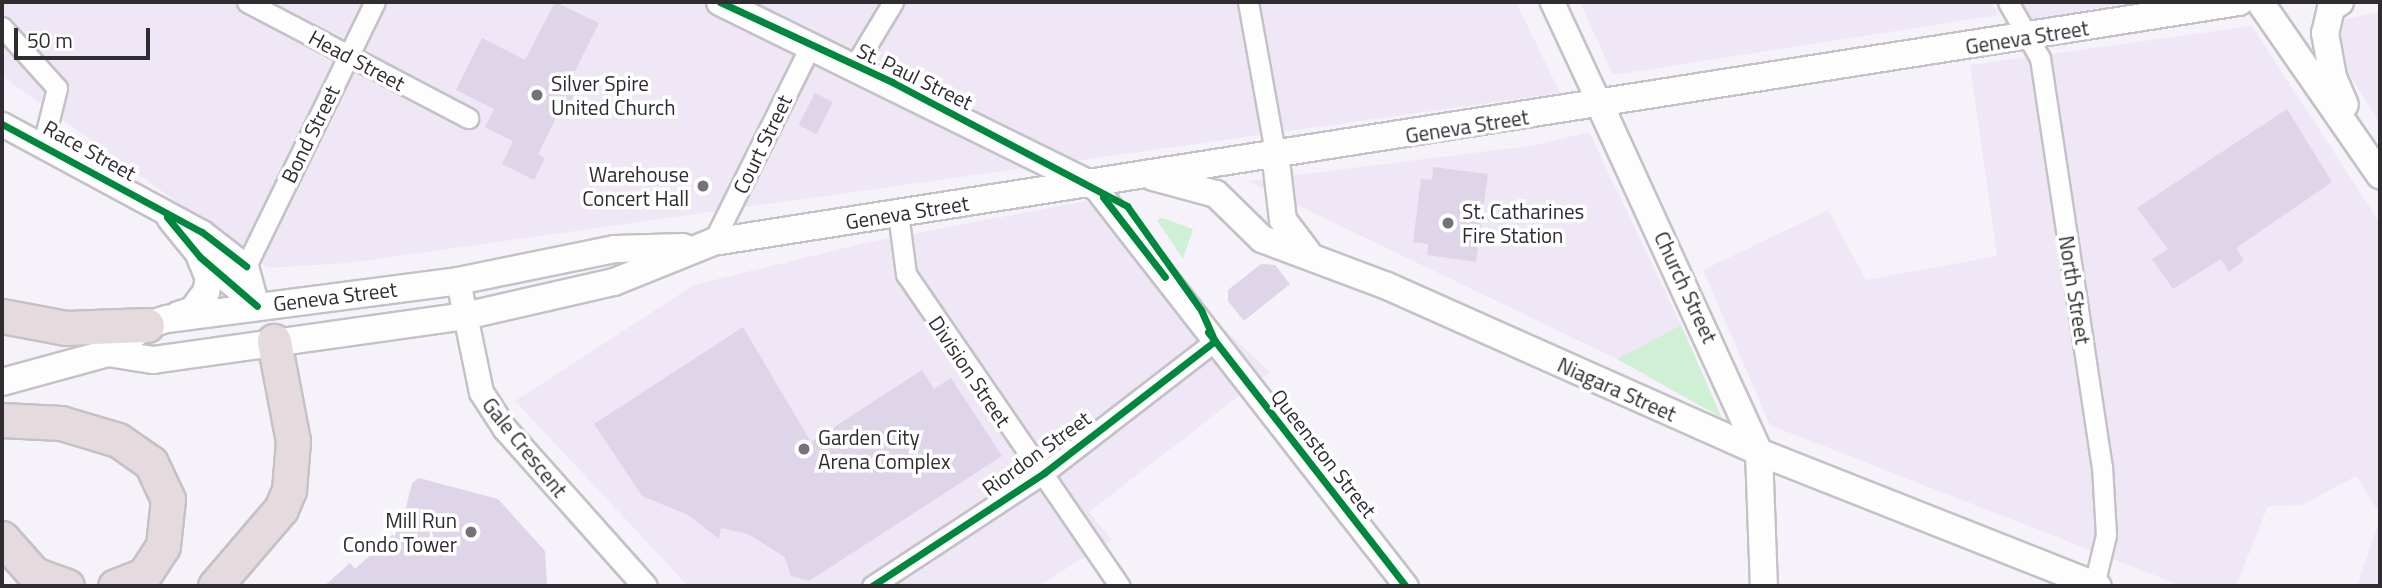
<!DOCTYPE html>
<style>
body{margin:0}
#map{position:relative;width:2382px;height:588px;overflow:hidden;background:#f6f2fa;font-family:"Titillium Web",sans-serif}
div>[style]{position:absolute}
.built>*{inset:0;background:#efe7f6}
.green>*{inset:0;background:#cff0d5}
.building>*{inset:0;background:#dfd5e8;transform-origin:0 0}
.roads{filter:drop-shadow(2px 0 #c4c1c7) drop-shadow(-2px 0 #c4c1c7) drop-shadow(0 2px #c4c1c7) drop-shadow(0 -2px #c4c1c7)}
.minor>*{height:19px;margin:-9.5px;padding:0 9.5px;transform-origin:9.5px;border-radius:9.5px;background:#fefdfe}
.tertiary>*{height:23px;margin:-11.5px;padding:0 11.5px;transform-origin:11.5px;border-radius:11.5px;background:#fefdfe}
.secondary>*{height:26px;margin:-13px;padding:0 13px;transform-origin:13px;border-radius:13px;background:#fefdfe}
.motorway>*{height:33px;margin:-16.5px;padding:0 16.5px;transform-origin:16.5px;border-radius:16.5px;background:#e5dadd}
.cycleway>*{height:7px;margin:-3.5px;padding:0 3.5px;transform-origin:3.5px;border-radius:3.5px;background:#00873e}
.dots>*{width:19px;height:19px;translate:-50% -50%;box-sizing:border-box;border:4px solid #fff;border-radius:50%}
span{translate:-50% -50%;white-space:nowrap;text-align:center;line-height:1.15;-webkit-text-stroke:7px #fff;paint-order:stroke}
.street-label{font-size:21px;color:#2f2c32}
.poi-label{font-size:21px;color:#2f2c32}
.left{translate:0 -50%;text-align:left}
.right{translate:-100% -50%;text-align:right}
.frame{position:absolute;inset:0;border:4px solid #2f2c32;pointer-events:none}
.scale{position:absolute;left:14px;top:28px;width:136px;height:32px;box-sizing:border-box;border:4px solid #2f2c32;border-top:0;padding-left:9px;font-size:21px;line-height:24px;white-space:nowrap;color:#2f2c32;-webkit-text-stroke:5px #fff;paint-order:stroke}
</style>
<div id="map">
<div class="built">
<div style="clip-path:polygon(2px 2px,1516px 2px,1560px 93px,347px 263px,268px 268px,2px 76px)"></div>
<div style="clip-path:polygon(1580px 2px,1990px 2px,1999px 15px,1613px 75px)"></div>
<div style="clip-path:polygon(2018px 2px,2132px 2px,2028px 20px)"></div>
<div style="clip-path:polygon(2380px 12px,2380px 123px,2341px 62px,2332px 29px,2340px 20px)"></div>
<div style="clip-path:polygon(2252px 26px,2380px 223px,2380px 514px,2356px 476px,2302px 505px,2268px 506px,2236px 586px,2182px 586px,1770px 425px,1703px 270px,1828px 210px,1866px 280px,1997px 256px,1970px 65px)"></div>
<div style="clip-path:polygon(1589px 132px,1681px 325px,1617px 359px,1247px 181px,1535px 145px)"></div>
<div style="clip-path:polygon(1086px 201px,1270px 372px,1089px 512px,1112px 540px,1038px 586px,688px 586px,515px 401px,694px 285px,869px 242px)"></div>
<div style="clip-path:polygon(2380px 519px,2380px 586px,2357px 586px,2364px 565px)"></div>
</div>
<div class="green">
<div style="clip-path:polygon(1162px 218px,1193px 229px,1183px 259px,1157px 220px)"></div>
<div style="clip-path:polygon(1681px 325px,1722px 418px,1617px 359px)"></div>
</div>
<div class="building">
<div style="clip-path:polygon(555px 2px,599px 23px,569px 83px,578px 88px,570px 103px,565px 100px,538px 154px,545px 158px,534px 180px,502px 164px,513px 141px,485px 127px,494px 109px,456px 90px,482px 38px,525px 60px)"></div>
<div style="left:815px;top:93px;width:20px;height:36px;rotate:27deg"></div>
<div style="clip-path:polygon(2287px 109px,2332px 182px,2236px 248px,2244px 260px,2229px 272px,2221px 259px,2173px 289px,2152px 259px,2168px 249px,2137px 208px)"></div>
<div style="clip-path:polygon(1433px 167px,1488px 174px,1476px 262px,1427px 255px,1428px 244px,1413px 242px,1421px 179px,1432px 180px)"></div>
<div style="clip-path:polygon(1261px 264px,1275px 265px,1290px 284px,1244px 321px,1228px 301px,1228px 290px)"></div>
<div style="clip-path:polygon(743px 327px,811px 442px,922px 370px,934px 389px,951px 378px,1002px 456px,809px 581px,791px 576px,785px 557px,748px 534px,721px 528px,719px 539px,688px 515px,642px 496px,594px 424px)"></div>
<div style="clip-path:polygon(419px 478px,498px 499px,545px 551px,547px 586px,324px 586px,350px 563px,355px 569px,401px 527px,412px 483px)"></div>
</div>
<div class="roads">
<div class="minor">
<div style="left:247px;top:2px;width:250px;rotate:27.7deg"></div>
<div style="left:1248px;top:2px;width:152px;rotate:79.8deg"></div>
<div style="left:2008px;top:2px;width:64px;rotate:60.3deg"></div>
<div style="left:2040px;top:58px;width:413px;rotate:81.4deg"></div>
<div style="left:2102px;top:466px;width:69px;rotate:86.7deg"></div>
<div style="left:2106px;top:535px;width:51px;rotate:103.5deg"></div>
<div style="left:2px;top:27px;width:82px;rotate:48deg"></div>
<div style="left:57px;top:88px;width:58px;rotate:104deg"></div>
<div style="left:855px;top:65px;width:74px;rotate:-58.9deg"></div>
<div style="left:898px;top:213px;width:62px;rotate:82.5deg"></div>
<div style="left:906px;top:274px;width:378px;rotate:55.6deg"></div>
<div style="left:713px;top:242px;width:220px;rotate:-63.6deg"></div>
<div style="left:246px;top:266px;width:294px;rotate:-64deg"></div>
<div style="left:872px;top:586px;width:206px;rotate:-33.3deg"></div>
<div style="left:1044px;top:473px;width:216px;rotate:-37.7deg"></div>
</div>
<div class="tertiary">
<div style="left:1552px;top:2px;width:114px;rotate:65deg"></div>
<div style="left:2px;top:124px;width:227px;rotate:28.4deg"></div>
<div style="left:202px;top:232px;width:56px;rotate:37.7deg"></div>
<div style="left:246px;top:266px;width:41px;rotate:74.6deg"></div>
<div style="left:1094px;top:186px;width:507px;rotate:52.05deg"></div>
<div style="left:169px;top:219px;width:49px;rotate:50.8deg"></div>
<div style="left:200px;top:257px;width:74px;rotate:40.6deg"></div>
<div style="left:458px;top:281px;width:113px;rotate:78.3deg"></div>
<div style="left:481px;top:392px;width:44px;rotate:57deg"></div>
<div style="left:505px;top:429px;width:210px;rotate:48.3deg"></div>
</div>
<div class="secondary">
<div style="left:720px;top:2px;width:417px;rotate:26.2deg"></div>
<div style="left:2260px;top:2px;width:211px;rotate:55.3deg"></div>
<div style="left:2340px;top:2px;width:11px;rotate:146deg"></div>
<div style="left:2331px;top:8px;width:26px;rotate:103deg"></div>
<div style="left:2325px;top:33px;width:45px;rotate:79.7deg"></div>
<div style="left:2333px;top:77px;width:30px;rotate:67deg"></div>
<div style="left:1600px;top:105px;width:382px;rotate:65.4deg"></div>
<div style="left:1759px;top:452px;width:134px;rotate:87.9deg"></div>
<div style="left:1275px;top:152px;width:68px;rotate:83.3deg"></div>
<div style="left:1283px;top:220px;width:40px;rotate:53deg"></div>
<div style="left:1153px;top:177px;width:65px;rotate:15.1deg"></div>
<div style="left:1216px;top:194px;width:64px;rotate:44.4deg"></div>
<div style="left:1262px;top:239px;width:134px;rotate:20.6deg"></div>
<div style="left:1387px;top:286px;width:407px;rotate:24deg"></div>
<div style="left:1759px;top:452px;width:364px;rotate:21.6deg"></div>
<div style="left:178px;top:315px;width:16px;rotate:-18deg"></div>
<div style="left:193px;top:310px;width:22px;rotate:-54deg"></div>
<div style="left:206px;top:292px;width:13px;rotate:-77deg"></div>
<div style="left:209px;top:279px;width:24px;rotate:-112deg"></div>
<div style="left:108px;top:353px;width:46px;rotate:8.8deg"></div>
<div style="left:153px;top:360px;width:315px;rotate:-8deg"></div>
<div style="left:465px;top:316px;width:153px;rotate:-12.9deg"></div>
<div style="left:614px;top:282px;width:107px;rotate:-22deg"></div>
<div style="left:713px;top:242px;width:1545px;rotate:-8.94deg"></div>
<div style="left:2px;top:382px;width:110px;rotate:-15.3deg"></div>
<div style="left:108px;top:353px;width:48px;rotate:-35.7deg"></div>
<div style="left:147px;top:325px;width:21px;rotate:-17deg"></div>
<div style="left:167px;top:319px;width:293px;rotate:-7.4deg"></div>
<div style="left:458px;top:281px;width:160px;rotate:-11.5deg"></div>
<div style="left:615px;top:249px;width:68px;rotate:-1.7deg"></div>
</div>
<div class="motorway">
<div style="left:2px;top:316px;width:65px;rotate:10.6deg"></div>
<div style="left:66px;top:328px;width:81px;rotate:-2.1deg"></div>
<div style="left:2px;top:420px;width:59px;rotate:2.9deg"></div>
<div style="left:61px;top:423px;width:59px;rotate:16.6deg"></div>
<div style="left:118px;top:440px;width:40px;rotate:34.9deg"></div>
<div style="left:151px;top:463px;width:40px;rotate:65deg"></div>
<div style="left:168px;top:499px;width:47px;rotate:96.1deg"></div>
<div style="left:163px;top:546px;width:35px;rotate:123deg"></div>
<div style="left:144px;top:575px;width:31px;rotate:159deg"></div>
<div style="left:2px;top:538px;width:48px;rotate:48.4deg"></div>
<div style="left:34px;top:574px;width:35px;rotate:20deg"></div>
<div style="left:215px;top:586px;width:101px;rotate:-49.4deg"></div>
<div style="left:281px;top:509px;width:21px;rotate:-67deg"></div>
<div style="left:289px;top:490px;width:49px;rotate:-85.3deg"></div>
<div style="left:293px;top:441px;width:102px;rotate:-100.8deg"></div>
</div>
</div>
<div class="cycleway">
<div style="left:720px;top:2px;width:190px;rotate:24.9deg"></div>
<div style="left:892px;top:82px;width:266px;rotate:27.8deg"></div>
<div style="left:1127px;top:206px;width:128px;rotate:54.6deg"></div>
<div style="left:1201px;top:310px;width:34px;rotate:66deg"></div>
<div style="left:2px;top:124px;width:227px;rotate:28.4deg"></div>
<div style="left:202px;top:232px;width:56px;rotate:37.7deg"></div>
<div style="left:1103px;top:197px;width:101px;rotate:52.2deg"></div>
<div style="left:167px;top:217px;width:52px;rotate:50.5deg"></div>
<div style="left:200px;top:257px;width:75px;rotate:40.7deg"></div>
<div style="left:1208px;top:332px;width:322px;rotate:52.1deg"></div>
<div style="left:872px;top:586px;width:206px;rotate:-33.3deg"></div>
<div style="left:1044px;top:473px;width:216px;rotate:-37.7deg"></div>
</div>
<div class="dots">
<div style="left:537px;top:95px;background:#757178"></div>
<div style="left:703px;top:186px;background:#757178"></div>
<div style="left:1448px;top:223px;background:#757178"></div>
<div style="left:804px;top:449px;background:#757178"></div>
<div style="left:471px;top:532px;background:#757178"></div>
</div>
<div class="street-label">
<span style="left:2027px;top:37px;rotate:-9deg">Geneva Street</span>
<span style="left:357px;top:60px;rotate:28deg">Head Street</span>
<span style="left:915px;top:76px;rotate:26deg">St. Paul Street</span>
<span style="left:1467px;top:126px;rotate:-9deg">Geneva Street</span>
<span style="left:310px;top:134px;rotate:-64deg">Bond Street</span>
<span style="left:762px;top:144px;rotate:-64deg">Court Street</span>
<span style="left:90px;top:150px;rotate:29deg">Race Street</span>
<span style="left:907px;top:212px;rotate:-9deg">Geneva Street</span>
<span style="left:1686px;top:287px;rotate:65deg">Church Street</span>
<span style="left:2075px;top:290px;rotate:81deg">North Street</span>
<span style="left:335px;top:296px;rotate:-7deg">Geneva Street</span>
<span style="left:970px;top:371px;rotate:56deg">Division Street</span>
<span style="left:1617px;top:389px;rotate:24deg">Niagara Street</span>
<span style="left:525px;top:447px;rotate:51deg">Gale Crescent</span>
<span style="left:1036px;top:453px;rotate:-36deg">Riordon Street</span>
<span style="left:1324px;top:453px;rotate:52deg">Queenston Street</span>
</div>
<div class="poi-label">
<span class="left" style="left:551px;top:95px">Silver Spire<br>United Church</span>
<span class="right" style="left:689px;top:186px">Warehouse<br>Concert Hall</span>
<span class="left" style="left:1462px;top:223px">St. Catharines<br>Fire Station</span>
<span class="left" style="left:818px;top:449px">Garden City<br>Arena Complex</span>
<span class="right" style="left:457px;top:532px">Mill Run<br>Condo Tower</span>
</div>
<div class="frame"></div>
<div class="scale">50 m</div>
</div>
